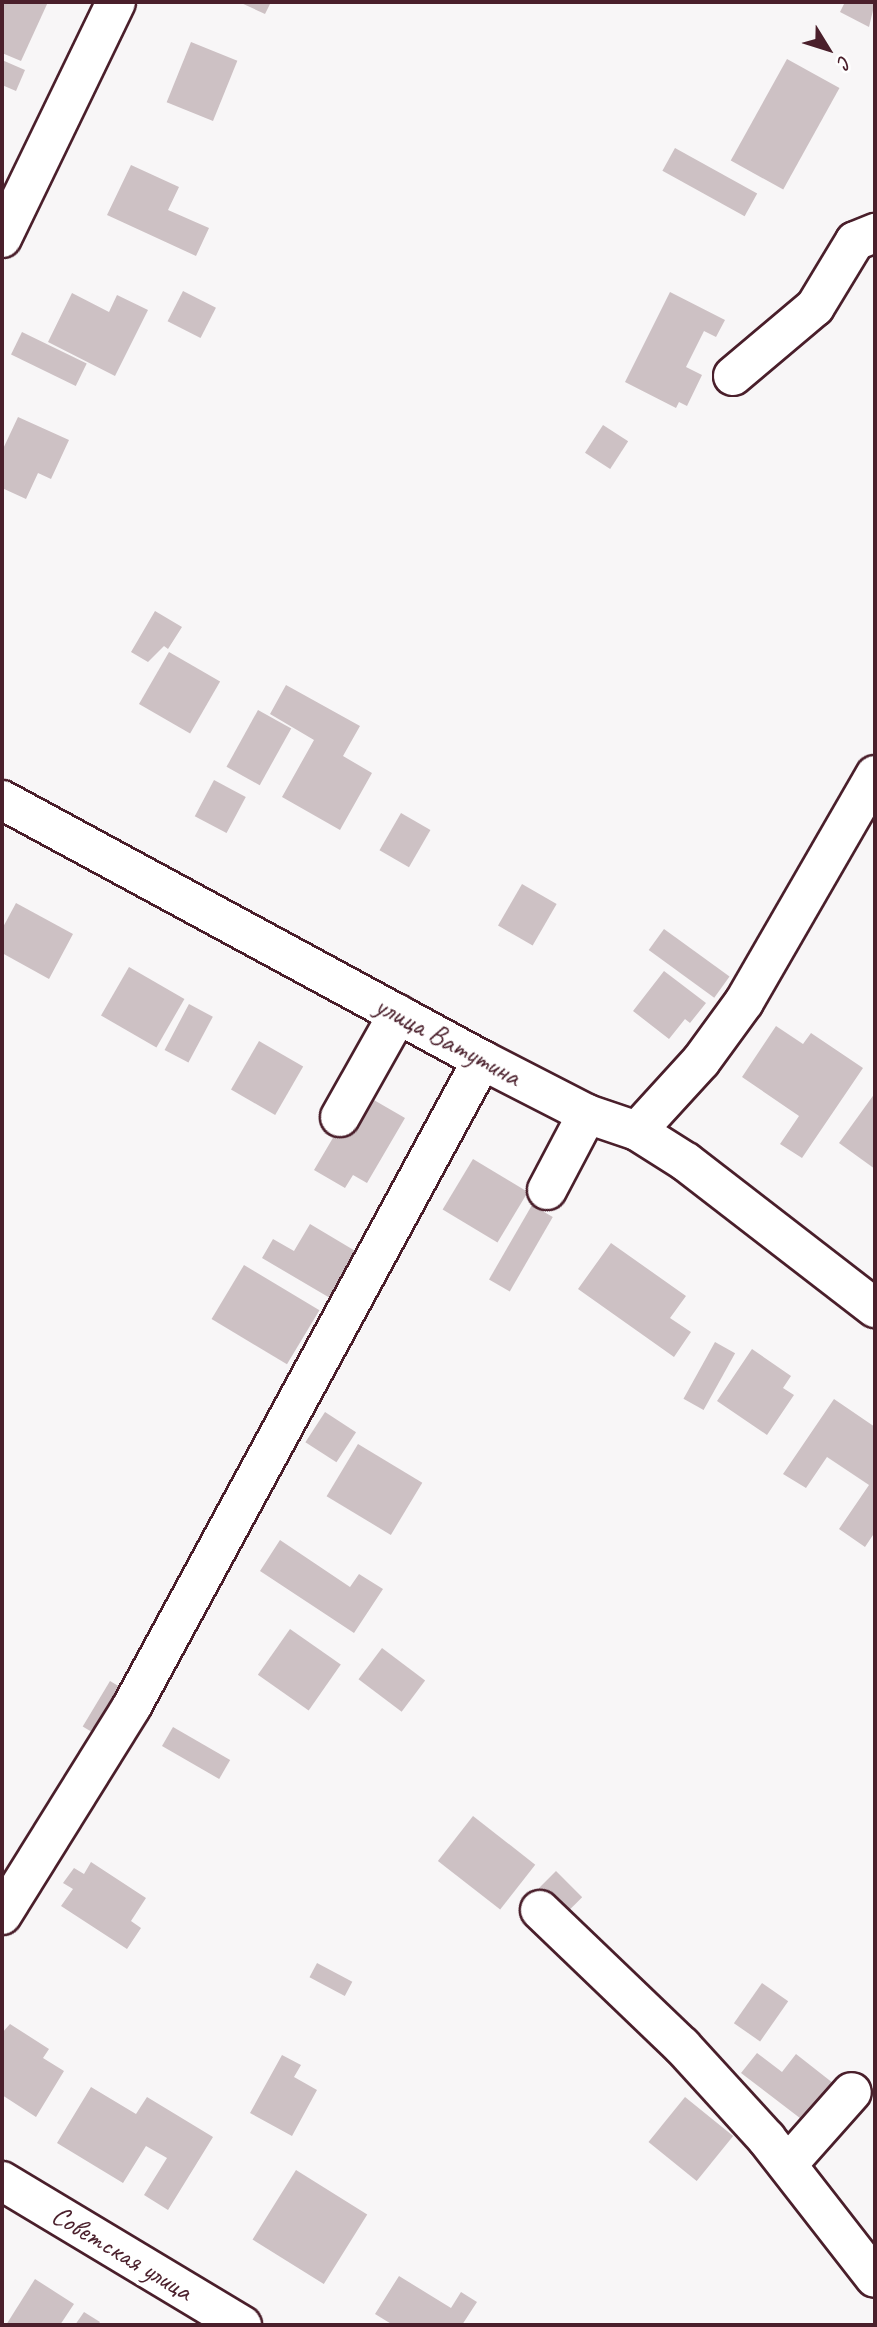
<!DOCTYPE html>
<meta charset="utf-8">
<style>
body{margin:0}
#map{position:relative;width:877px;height:2327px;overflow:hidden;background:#f8f6f7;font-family:Caveat,sans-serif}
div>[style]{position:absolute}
.building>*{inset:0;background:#cdc1c4;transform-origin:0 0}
.roads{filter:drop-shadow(2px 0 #4a1f2b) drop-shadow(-2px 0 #4a1f2b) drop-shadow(0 2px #4a1f2b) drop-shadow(0 -2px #4a1f2b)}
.minor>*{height:38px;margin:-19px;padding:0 19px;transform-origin:19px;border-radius:19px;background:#fff}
span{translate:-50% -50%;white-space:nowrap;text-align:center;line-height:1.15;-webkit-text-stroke:7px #fff;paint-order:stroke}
.street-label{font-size:28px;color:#4a1f2b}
.frame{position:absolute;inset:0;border:4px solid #4a1f2b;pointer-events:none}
.north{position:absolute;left:793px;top:14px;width:70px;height:70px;-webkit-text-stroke:5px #fff;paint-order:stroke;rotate:128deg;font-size:19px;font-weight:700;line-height:28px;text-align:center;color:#4a1f2b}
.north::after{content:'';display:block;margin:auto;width:24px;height:32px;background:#4a1f2b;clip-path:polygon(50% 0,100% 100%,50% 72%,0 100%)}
</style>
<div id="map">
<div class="building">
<div style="clip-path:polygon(2px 2px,48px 2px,21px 61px,2px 53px)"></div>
<div style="clip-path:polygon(239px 2px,271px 2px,265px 14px)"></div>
<div style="clip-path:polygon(845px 2px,875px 2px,869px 27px,840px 12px)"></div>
<div style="left:191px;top:42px;width:50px;height:65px;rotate:22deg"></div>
<div style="left:787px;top:59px;width:60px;height:116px;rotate:29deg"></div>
<div style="clip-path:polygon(2px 60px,25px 70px,16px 91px,2px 85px)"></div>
<div style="left:675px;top:148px;width:94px;height:26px;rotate:29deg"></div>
<div style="clip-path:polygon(131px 165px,179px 187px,168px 210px,209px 228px,196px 256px,107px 215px)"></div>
<div style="left:183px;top:291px;width:37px;height:34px;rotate:27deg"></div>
<div style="clip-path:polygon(670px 292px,725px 320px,716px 337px,704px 331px,686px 367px,702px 375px,687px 406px,679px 402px,676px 408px,625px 382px)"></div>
<div style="clip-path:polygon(72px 293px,109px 312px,117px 295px,148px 310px,115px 376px,48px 342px)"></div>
<div style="left:22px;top:332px;width:72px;height:25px;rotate:26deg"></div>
<div style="clip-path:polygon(18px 417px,69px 440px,51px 479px,38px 473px,26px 499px,2px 488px,2px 451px)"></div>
<div style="left:603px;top:425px;width:30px;height:33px;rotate:33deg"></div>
<div style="clip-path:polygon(155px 611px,182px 627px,168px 649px,164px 646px,148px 662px,131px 652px)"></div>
<div style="left:169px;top:652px;width:59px;height:60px;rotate:30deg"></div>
<div style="clip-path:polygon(286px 685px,360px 726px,343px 756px,372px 773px,340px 830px,282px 797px,314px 740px,270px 714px)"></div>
<div style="left:258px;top:710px;width:38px;height:65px;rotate:29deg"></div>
<div style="left:214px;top:780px;width:36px;height:41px;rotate:28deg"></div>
<div style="left:401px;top:813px;width:34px;height:43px;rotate:30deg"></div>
<div style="left:522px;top:884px;width:40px;height:48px;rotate:30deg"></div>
<div style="clip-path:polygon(16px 903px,73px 934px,49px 979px,2px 953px,2px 929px)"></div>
<div style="left:664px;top:929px;width:81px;height:26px;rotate:36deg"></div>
<div style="left:129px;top:967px;width:64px;height:56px;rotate:30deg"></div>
<div style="clip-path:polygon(664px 971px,706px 1003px,690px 1023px,685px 1019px,669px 1039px,633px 1011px)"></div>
<div style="left:189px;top:1004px;width:27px;height:52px;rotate:28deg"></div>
<div style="clip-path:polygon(776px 1026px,803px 1044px,811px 1033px,863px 1068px,802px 1158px,780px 1144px,799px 1116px,742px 1077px)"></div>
<div style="left:259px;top:1041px;width:51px;height:56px;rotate:30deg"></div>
<div style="clip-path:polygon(360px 1092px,405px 1118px,367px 1183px,353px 1175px,345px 1188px,314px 1170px)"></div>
<div style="clip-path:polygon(875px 1093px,875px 1169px,839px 1143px)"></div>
<div style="left:473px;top:1159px;width:64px;height:59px;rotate:31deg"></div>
<div style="left:532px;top:1205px;width:24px;height:86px;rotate:30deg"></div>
<div style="clip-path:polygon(310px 1224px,357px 1252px,330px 1298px,262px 1258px,273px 1239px,294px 1251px)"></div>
<div style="clip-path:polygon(611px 1243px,686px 1296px,670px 1318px,691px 1332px,674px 1357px,578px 1289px)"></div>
<div style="left:244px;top:1265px;width:88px;height:63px;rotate:31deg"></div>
<div style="left:715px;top:1342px;width:23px;height:65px;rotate:29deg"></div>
<div style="clip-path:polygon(752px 1349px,791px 1376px,783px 1388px,794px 1395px,767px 1435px,717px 1401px)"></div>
<div style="clip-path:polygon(834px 1399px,875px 1427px,875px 1532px,865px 1547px,839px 1529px,869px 1485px,827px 1457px,806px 1488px,783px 1474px)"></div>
<div style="left:325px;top:1412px;width:37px;height:36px;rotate:33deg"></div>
<div style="left:358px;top:1444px;width:75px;height:61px;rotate:31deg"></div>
<div style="clip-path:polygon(280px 1540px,350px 1587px,359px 1574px,383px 1589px,354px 1633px,260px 1571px)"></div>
<div style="left:290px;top:1629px;width:62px;height:56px;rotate:35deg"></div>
<div style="left:382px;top:1648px;width:54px;height:39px;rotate:37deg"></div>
<div style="left:110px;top:1681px;width:21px;height:53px;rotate:31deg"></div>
<div style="left:173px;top:1727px;width:66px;height:22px;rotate:30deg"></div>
<div style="left:473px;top:1816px;width:79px;height:57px;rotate:38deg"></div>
<div style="clip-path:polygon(91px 1862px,146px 1898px,131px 1921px,141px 1928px,127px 1949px,61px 1906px,73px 1889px,63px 1883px,74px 1868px,84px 1874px)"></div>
<div style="left:556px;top:1871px;width:37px;height:26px;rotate:45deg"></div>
<div style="left:317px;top:1963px;width:40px;height:16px;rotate:28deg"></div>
<div style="left:762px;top:1983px;width:32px;height:49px;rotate:35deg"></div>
<div style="clip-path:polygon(10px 2024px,49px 2049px,43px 2058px,64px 2071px,36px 2117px,2px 2095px,2px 2033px)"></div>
<div style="clip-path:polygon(757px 2053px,782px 2072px,796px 2054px,838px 2087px,809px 2125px,741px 2073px)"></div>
<div style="clip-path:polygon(282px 2055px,301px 2065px,294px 2077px,317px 2090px,292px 2136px,250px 2113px)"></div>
<div style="clip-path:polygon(91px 2087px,136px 2114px,147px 2097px,213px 2137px,168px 2210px,144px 2195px,167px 2158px,146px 2146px,123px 2183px,57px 2143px)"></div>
<div style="left:685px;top:2097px;width:62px;height:58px;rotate:39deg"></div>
<div style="left:296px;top:2170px;width:84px;height:82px;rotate:32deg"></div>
<div style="clip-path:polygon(399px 2276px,451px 2308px,461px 2292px,477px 2302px,462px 2325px,393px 2325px,375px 2314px)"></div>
<div style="clip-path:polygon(35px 2279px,74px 2304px,60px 2325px,6px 2325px)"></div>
<div style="clip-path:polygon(84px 2312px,100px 2322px,98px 2325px,75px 2325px)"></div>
</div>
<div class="roads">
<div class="minor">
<div style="left:2px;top:238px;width:262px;rotate:-64.2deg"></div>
<div style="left:733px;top:376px;width:107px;rotate:-40.1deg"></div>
<div style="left:815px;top:307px;width:77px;rotate:-58.8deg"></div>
<div style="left:855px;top:241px;width:22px;rotate:-22deg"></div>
<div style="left:2px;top:800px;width:546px;rotate:28.44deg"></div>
<div style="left:482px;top:1060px;width:118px;rotate:27.2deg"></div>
<div style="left:587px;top:1114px;width:53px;rotate:18.8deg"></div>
<div style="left:637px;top:1131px;width:58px;rotate:32.3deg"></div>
<div style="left:686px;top:1162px;width:239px;rotate:37.7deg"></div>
<div style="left:340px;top:1117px;width:118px;rotate:-60.6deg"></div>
<div style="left:637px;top:1131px;width:95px;rotate:-47.6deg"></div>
<div style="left:701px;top:1061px;width:73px;rotate:-53.9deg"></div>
<div style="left:744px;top:1002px;width:262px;rotate:-60deg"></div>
<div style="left:547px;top:1190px;width:86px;rotate:-62.2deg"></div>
<div style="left:540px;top:1910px;width:197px;rotate:43.8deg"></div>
<div style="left:682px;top:2046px;width:125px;rotate:47.6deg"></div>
<div style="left:766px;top:2138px;width:177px;rotate:52.1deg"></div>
<div style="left:2px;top:1915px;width:246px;rotate:-58.1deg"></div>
<div style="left:132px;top:1706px;width:735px;rotate:-61.55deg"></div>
<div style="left:788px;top:2164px;width:96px;rotate:-48.4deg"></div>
<div style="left:2px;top:2181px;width:280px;rotate:31deg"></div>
</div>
</div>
<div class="street-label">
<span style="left:448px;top:1041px;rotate:28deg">улица Ватутина</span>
<span style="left:122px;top:2253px;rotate:31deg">Советская улица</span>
</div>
<div class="frame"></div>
<div class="north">С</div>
</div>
